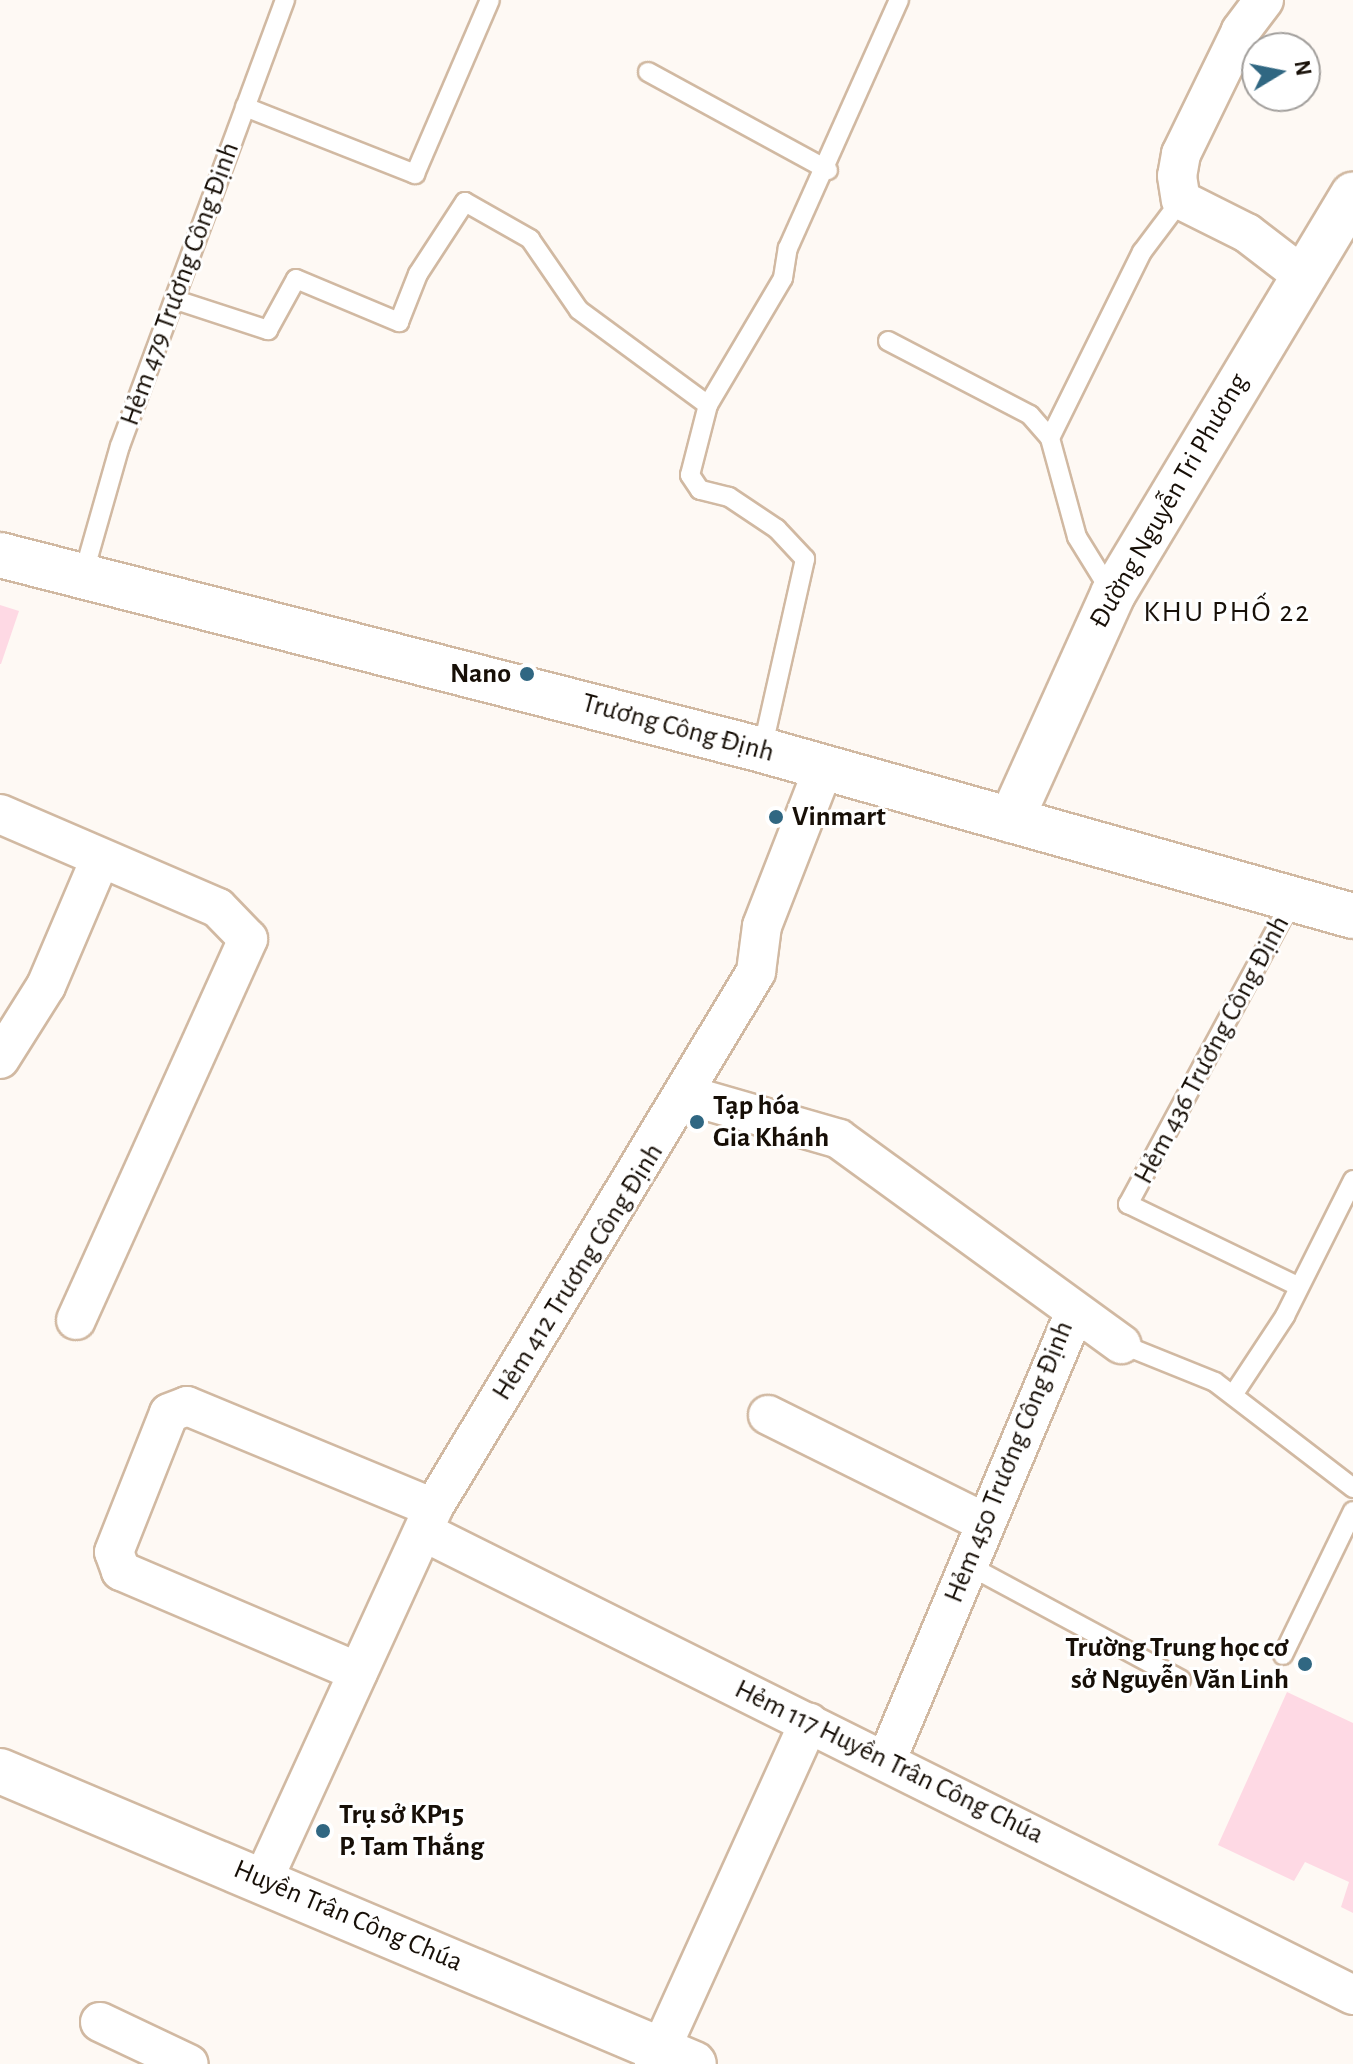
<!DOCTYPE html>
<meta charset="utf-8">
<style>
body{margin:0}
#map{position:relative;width:1353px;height:2064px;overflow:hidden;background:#fef9f4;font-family:"Alegreya Sans",sans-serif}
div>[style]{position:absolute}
.building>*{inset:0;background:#fed9e4}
.roads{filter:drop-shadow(2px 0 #d1b9a2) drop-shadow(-2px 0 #d1b9a2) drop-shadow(0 2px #d1b9a2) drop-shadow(0 -2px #d1b9a2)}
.lane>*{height:18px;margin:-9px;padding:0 9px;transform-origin:9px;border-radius:9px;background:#fff}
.street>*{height:38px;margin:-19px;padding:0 19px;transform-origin:19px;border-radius:19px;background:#fff}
.secondary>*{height:44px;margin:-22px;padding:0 22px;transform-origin:22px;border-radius:22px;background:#fff}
.dots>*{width:22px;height:22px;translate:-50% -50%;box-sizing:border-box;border:4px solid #fff;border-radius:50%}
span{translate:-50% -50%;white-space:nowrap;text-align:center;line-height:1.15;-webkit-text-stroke:6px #fff;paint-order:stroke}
.street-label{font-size:28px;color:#170f07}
.poi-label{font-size:28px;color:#170f07;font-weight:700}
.right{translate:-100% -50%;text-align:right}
.left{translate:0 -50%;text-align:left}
.neighbourhood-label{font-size:30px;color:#170f07;letter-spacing:2px}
.north{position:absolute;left:1241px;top:32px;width:80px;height:80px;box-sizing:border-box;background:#fff;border:2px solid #a29f9c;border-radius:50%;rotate:80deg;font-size:22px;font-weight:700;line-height:32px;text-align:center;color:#170f07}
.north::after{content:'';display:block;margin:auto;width:28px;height:36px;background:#306782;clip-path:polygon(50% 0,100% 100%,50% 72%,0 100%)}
</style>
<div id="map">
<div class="building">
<div style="clip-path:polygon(0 605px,19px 611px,1px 664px,0 664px)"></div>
<div style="clip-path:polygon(1287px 1692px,1353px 1723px,1353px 1913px,1341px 1907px,1349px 1882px,1305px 1862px,1294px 1881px,1218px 1845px)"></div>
</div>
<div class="roads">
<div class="lane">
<div style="left:648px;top:72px;width:205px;rotate:28.6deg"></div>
<div style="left:245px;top:107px;width:183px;rotate:21.5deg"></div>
<div style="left:415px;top:174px;width:189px;rotate:-66.7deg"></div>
<div style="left:176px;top:300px;width:97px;rotate:18.1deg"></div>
<div style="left:268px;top:330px;width:58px;rotate:-61.2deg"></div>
<div style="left:296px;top:279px;width:112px;rotate:22.7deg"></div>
<div style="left:399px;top:322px;width:52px;rotate:-68.4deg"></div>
<div style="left:418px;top:274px;width:86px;rotate:-56.9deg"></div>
<div style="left:465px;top:202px;width:75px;rotate:29.6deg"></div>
<div style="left:530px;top:239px;width:86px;rotate:55.4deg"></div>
<div style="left:579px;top:310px;width:160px;rotate:36.4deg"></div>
<div style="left:888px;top:341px;width:160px;rotate:27.5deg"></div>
<div style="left:1030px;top:415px;width:30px;rotate:49deg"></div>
<div style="left:84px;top:572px;width:131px;rotate:-74.1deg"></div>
<div style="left:120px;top:446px;width:476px;rotate:-69.7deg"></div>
<div style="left:1111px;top:592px;width:65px;rotate:-121.7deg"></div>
<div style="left:1077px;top:537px;width:103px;rotate:-105.3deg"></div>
<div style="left:1050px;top:438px;width:208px;rotate:-63.7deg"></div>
<div style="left:1142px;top:252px;width:65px;rotate:-53.1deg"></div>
<div style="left:762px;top:750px;width:196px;rotate:-77.3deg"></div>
<div style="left:805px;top:559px;width:41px;rotate:-133deg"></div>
<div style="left:777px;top:529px;width:58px;rotate:-146.3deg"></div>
<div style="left:729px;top:497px;width:30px;rotate:-166deg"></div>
<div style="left:700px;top:490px;width:18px;rotate:-124deg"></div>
<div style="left:690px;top:475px;width:72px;rotate:-75.6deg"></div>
<div style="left:708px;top:405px;width:147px;rotate:-59.4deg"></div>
<div style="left:783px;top:278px;width:30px;rotate:-81deg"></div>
<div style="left:788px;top:248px;width:272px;rotate:-65.9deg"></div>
<div style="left:1293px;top:898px;width:348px;rotate:118.3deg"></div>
<div style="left:1128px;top:1204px;width:189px;rotate:25.8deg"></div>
<div style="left:1121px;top:1344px;width:101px;rotate:22deg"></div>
<div style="left:1215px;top:1382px;width:174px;rotate:37.5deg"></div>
<div style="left:1233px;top:1395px;width:95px;rotate:-56.6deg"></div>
<div style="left:1285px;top:1316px;width:152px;rotate:-63.4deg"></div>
<div style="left:966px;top:1564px;width:244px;rotate:28.3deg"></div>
<div style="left:1283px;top:1655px;width:160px;rotate:-64.1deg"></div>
</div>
<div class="street">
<div style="left:1264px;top:0;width:39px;rotate:127deg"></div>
<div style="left:1241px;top:31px;width:137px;rotate:116deg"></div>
<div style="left:1181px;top:154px;width:22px;rotate:100deg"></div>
<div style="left:1177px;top:176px;width:24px;rotate:81deg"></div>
<div style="left:1181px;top:200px;width:74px;rotate:26.6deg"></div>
<div style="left:1247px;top:233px;width:71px;rotate:37.5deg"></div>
<div style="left:0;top:814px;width:237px;rotate:23.3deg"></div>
<div style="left:218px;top:908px;width:43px;rotate:45.9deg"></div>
<div style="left:248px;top:939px;width:418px;rotate:114.3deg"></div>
<div style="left:0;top:1059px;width:86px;rotate:-57.8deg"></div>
<div style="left:46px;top:986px;width:135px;rotate:-66.9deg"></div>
<div style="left:687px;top:1095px;width:158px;rotate:16.1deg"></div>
<div style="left:839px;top:1139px;width:349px;rotate:36deg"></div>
<div style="left:768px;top:1415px;width:241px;rotate:26.4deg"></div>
<div style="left:424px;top:1532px;width:1038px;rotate:26.49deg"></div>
<div style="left:358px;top:1672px;width:258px;rotate:-156.9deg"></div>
<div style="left:121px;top:1571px;width:20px;rotate:-110deg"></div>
<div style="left:114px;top:1552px;width:149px;rotate:-68.4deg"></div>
<div style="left:169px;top:1413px;width:19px;rotate:-21deg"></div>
<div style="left:187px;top:1406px;width:266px;rotate:22.5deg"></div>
<div style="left:887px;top:1759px;width:483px;rotate:-67.2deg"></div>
<div style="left:263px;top:1880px;width:409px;rotate:-65.4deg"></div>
<div style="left:433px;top:1508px;width:626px;rotate:-58.93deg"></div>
<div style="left:756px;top:972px;width:46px;rotate:-82.6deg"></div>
<div style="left:762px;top:926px;width:171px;rotate:-68.7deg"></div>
<div style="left:100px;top:2022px;width:98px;rotate:25.3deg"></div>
<div style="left:654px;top:2064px;width:375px;rotate:-65.6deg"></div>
</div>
<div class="secondary">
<div style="left:0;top:555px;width:787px;rotate:14.35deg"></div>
<div style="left:762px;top:750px;width:614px;rotate:15.69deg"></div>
<div style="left:1011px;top:820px;width:248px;rotate:-65.7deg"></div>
<div style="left:1113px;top:594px;width:466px;rotate:-59deg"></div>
<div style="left:0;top:1771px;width:753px;rotate:22.89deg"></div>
</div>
</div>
<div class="dots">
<div style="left:527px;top:674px;background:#306782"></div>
<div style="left:776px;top:817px;background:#306782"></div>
<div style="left:697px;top:1122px;background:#306782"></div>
<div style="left:1305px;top:1664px;background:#306782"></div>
<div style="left:323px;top:1831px;background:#306782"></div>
</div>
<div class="street-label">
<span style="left:180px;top:284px;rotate:-70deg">Hẻm 479 Trương Công Định</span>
<span style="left:1169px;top:501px;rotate:-60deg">Đường Nguyễn Tri Phương</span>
<span style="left:678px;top:728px;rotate:15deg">Trương Công Định</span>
<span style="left:1212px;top:1050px;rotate:-62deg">Hẻm 436 Trương Công Định</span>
<span style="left:578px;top:1272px;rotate:-58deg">Hẻm 412 Trương Công Định</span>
<span style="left:1009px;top:1462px;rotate:-68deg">Hẻm 450 Trương Công Định</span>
<span style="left:889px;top:1762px;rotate:26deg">Hẻm 117 Huyền Trân Công Chúa</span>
<span style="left:348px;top:1916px;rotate:23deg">Huyền Trân Công Chúa</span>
</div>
<div class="poi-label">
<span class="right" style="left:511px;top:674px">Nano</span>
<span class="left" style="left:792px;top:817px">Vinmart</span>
<span class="left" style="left:713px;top:1122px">Tạp hóa<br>Gia Khánh</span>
<span class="right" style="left:1289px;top:1664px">Trường Trung học cơ<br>sở Nguyễn Văn Linh</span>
<span class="left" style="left:339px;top:1831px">Trụ sở KP15<br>P. Tam Thắng</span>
</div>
<div class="neighbourhood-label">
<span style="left:1227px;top:612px">KHU PHỐ 22</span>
</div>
<div class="north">N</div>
</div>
